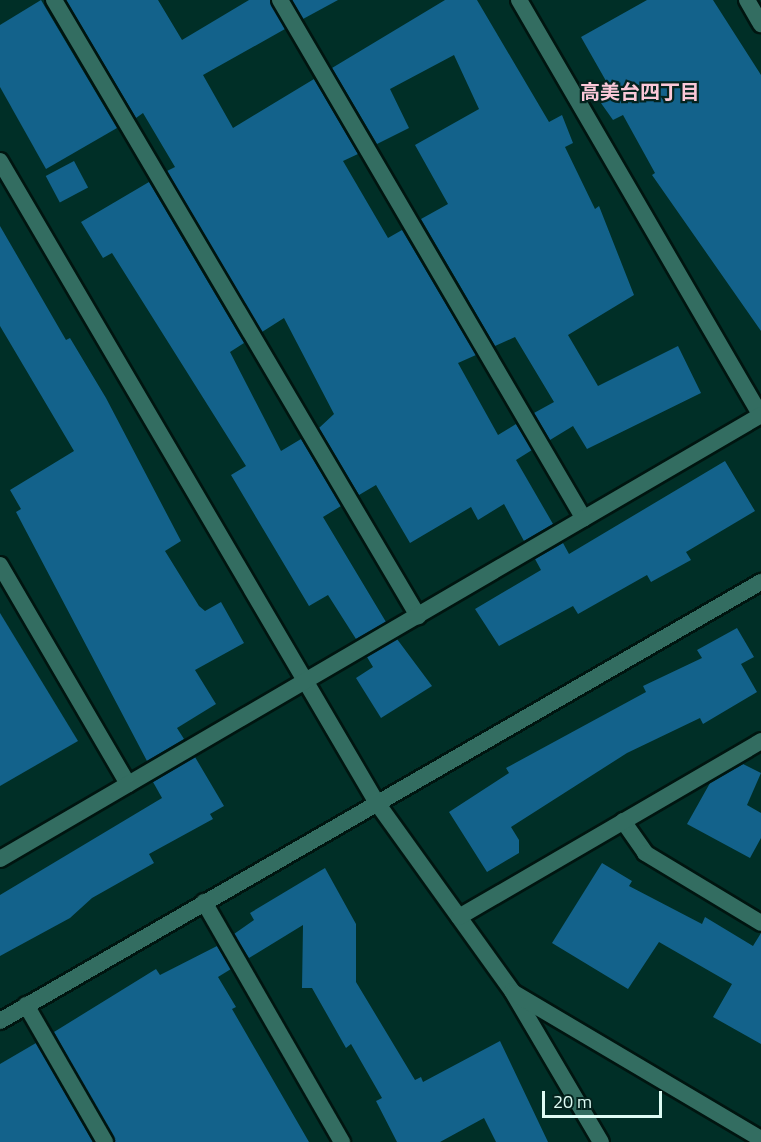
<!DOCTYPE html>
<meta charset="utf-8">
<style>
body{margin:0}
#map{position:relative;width:761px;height:1142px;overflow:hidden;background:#002f27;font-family:"Titillium Web","Noto Sans JP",sans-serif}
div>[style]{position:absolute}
.building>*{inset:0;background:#13628b;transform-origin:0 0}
.roads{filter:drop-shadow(2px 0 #001510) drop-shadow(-2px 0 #001510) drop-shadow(0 2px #001510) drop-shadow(0 -2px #001510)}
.minor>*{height:16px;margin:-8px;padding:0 8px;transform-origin:8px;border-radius:8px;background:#336d61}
.tertiary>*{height:16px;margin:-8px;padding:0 8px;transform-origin:8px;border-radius:8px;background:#336d61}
span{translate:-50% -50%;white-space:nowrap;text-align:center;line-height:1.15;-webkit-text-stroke:4.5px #04231e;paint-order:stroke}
.neighbourhood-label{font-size:20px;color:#fbc8d8;font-weight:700}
.scale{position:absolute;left:542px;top:1091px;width:120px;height:27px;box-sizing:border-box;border:3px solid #defbf4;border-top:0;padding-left:8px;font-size:18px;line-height:21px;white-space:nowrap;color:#defbf4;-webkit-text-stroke:4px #04231e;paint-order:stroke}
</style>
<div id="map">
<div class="building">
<div style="clip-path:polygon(41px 0,117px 128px,46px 169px,0 87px,0 25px)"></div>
<div style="clip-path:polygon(66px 0,158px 0,182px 40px,249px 0,270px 0,285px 29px,203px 75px,233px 128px,314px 79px,358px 154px,343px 161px,388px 238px,402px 230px,476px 355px,458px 363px,498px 435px,516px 424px,532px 450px,516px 460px,553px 524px,524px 541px,504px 504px,478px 520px,471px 507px,410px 543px,376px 485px,359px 495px,319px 428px,334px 414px,284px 318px,262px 332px,167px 171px,175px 167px,143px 113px,136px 118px)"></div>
<div style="clip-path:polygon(292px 0,338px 0,303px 19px)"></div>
<div style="clip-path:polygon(445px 0,477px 0,549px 122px,562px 115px,573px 143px,565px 147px,595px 209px,599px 206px,634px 295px,568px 335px,598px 386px,678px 346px,701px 393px,587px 449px,573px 426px,550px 440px,534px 413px,554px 402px,515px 337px,495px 346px,421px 219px,448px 204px,415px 145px,479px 109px,454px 55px,390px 89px,409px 128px,377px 144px,332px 68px)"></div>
<div style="clip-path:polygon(647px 0,713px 0,761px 75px,761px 331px,652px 175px,655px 173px,623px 115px,613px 120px,596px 96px,610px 88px,581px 37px)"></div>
<div style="left:74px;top:161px;width:30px;height:32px;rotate:62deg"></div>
<div style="clip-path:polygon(149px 182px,244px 343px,230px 352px,281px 451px,301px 439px,341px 506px,323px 517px,386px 622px,356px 639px,328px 595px,309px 606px,231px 475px,246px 466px,112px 253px,103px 258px,81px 222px)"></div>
<div style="clip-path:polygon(0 226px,66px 340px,70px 338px,106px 398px,181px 541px,165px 551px,199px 606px,205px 611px,221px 602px,244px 643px,195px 670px,216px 704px,177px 728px,184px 739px,147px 761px,16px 512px,21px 509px,10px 490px,74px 451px,0 326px)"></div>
<div style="clip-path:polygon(725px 461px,755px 511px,686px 552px,691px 560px,651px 582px,647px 575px,578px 614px,573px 606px,499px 646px,475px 609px,541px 570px,535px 559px,563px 543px,569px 554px)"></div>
<div style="clip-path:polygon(0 613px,78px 741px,0 786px)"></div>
<div style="clip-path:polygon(737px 628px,754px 657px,741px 664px,757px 692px,703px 724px,700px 718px,627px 753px,511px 827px,519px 840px,519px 853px,487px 872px,449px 812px,509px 773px,506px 768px,646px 692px,643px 686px,702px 658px,697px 650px)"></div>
<div style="clip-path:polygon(397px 639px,432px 686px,381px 718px,356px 678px,373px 667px,367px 657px)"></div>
<div style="clip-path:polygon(195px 757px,224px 806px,210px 814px,213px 819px,149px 854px,154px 863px,92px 898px,70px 918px,0 956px,0 895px,162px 798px,153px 782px)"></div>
<div style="clip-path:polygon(743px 764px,761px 773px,747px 805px,761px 813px,761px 838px,750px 858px,687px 824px,710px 783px)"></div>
<div style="clip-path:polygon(602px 863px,632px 881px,629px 886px,702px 924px,705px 917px,753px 946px,761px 933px,761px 1044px,713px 1017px,732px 984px,659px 942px,628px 989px,552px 943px)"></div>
<div style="clip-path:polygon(325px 868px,356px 924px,356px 982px,415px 1080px,421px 1077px,423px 1082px,500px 1041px,548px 1142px,496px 1142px,484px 1118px,440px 1142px,397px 1142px,376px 1101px,382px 1098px,351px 1044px,346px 1048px,312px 988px,302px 988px,303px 925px,249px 958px,234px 934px,254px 920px,250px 913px)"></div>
<div style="clip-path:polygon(217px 946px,231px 969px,218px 977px,236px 1007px,232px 1009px,309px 1142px,115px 1142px,54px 1032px,156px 969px,160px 975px)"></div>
<div style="clip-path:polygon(36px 1043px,93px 1142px,0 1142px,0 1064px)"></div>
</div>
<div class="roads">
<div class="minor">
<div style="left:54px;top:0;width:716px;rotate:59.42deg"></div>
<div style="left:280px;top:0;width:601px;rotate:59.64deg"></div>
<div style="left:519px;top:0;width:481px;rotate:59.8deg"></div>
<div style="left:747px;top:0;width:28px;rotate:60deg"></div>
<div style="left:0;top:161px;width:745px;rotate:59.58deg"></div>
<div style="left:377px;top:803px;width:231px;rotate:54.3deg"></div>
<div style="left:512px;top:991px;width:175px;rotate:59.5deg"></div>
<div style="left:0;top:565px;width:254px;rotate:59.7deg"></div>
<div style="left:623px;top:821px;width:39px;rotate:55deg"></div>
<div style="left:645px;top:853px;width:135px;rotate:31.1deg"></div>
<div style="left:0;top:859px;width:881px;rotate:-30.26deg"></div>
<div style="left:204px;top:902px;width:277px;rotate:60.1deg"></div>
<div style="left:459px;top:917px;width:350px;rotate:-30.2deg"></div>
<div style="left:514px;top:993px;width:287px;rotate:30.6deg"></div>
<div style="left:26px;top:1005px;width:158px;rotate:60deg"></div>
</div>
<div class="tertiary">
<div style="left:0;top:1021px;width:879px;rotate:-29.98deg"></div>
</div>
</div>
<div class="neighbourhood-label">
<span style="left:640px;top:91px">高美台四丁目</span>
</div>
<div class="scale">20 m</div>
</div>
